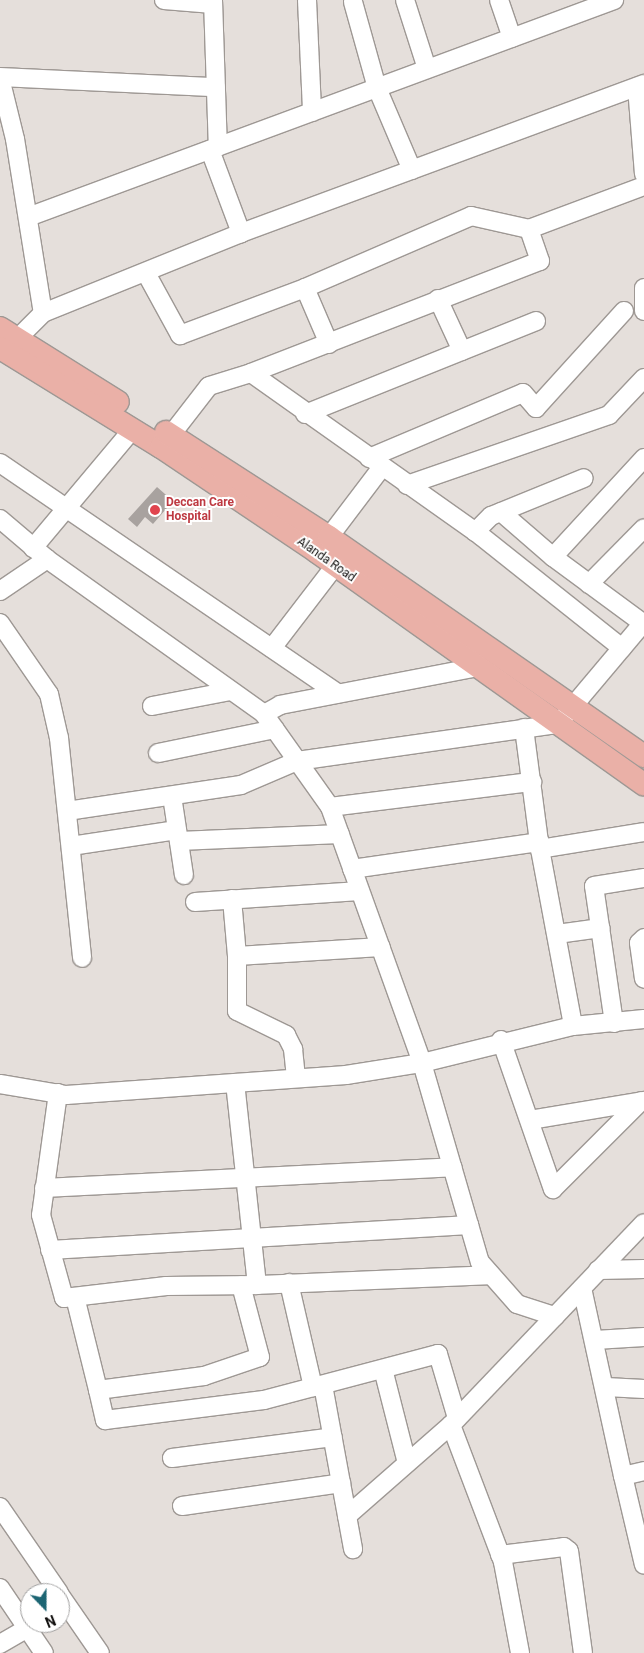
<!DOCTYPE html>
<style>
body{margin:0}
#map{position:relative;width:644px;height:1653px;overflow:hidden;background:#e5dfdb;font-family:Roboto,sans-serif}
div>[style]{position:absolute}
.building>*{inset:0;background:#a8a29f}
.roads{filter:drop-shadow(1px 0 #9e9894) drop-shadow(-1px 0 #9e9894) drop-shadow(0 1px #9e9894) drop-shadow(0 -1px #9e9894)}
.minor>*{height:18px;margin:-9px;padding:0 9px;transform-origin:9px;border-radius:9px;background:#fff}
.major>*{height:22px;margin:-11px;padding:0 11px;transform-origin:11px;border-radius:11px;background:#eab0a7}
.dots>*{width:14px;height:14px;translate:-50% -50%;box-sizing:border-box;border:2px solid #fff;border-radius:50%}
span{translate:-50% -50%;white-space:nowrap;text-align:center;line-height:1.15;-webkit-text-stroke:4px #fff;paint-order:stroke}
.health-label{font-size:12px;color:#be3a42;font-weight:700}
.left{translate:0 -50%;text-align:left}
.street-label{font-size:12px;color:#141211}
.north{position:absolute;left:20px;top:1583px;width:50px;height:50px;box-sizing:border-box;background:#fff;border:1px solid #a1a0a0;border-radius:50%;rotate:158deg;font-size:14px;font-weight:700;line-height:20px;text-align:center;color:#141211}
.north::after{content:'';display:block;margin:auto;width:18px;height:22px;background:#1c6573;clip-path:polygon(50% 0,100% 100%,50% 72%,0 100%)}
</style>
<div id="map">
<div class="building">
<div style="clip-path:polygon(157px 487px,173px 501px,153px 524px,145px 517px,137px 527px,128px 519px)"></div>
</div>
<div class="roads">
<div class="minor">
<div style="left:164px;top:0;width:49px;rotate:4.7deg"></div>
<div style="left:213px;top:0;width:147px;rotate:88.1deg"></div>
<div style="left:307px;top:0;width:112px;rotate:87.4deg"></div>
<div style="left:405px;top:0;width:72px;rotate:72.3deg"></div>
<div style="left:499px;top:0;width:40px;rotate:71.1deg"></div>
<div style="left:353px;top:2px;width:89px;rotate:74.4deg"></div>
<div style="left:377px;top:88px;width:89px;rotate:66.9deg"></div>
<div style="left:0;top:77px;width:216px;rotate:2.7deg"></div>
<div style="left:0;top:78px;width:63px;rotate:76.2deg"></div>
<div style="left:15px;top:139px;width:176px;rotate:80.9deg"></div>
<div style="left:637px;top:87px;width:87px;rotate:85.4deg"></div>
<div style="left:210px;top:150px;width:89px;rotate:69.5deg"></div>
<div style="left:28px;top:217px;width:625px;rotate:-20.32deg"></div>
<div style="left:146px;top:273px;width:71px;rotate:61.3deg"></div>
<div style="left:180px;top:335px;width:134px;rotate:-20.6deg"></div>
<div style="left:305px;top:288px;width:181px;rotate:-23.4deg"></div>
<div style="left:471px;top:216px;width:59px;rotate:12.6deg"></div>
<div style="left:305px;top:288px;width:61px;rotate:66.8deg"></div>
<div style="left:438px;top:299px;width:57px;rotate:65.2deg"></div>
<div style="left:644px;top:311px;width:23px;rotate:-90deg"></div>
<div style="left:6px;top:344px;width:12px;rotate:-24deg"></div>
<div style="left:17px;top:339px;width:37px;rotate:-45deg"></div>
<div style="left:43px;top:313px;width:214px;rotate:-22deg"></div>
<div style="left:241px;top:233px;width:430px;rotate:-20.3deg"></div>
<div style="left:251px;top:373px;width:310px;rotate:-21.2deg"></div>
<div style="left:540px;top:261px;width:34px;rotate:-109deg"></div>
<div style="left:529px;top:229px;width:123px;rotate:-20.5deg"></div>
<div style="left:305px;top:414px;width:249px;rotate:-21.9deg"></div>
<div style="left:164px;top:444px;width:73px;rotate:-52.2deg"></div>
<div style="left:209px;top:386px;width:44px;rotate:-17.2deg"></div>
<div style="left:251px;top:373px;width:282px;rotate:35.3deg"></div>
<div style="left:481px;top:536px;width:180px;rotate:38.5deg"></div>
<div style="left:369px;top:458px;width:167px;rotate:-22.9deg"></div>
<div style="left:523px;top:393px;width:20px;rotate:49deg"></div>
<div style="left:536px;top:408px;width:131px;rotate:-47.8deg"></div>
<div style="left:644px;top:458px;width:134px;rotate:132.6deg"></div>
<div style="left:553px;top:557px;width:113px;rotate:36.4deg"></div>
<div style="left:0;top:463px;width:409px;rotate:34.3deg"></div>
<div style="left:407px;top:485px;width:214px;rotate:-19.1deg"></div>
<div style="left:609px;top:415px;width:51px;rotate:-46.6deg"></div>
<div style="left:501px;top:512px;width:69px;rotate:40.9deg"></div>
<div style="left:0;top:519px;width:62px;rotate:40.4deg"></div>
<div style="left:47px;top:559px;width:267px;rotate:35.5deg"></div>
<div style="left:264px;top:714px;width:114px;rotate:54.6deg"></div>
<div style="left:330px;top:807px;width:272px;rotate:70.2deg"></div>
<div style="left:422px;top:1063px;width:207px;rotate:73.8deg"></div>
<div style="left:480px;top:1262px;width:56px;rotate:48.6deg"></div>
<div style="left:517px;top:1304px;width:40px;rotate:18deg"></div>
<div style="left:475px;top:532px;width:23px;rotate:-45deg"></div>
<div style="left:491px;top:516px;width:100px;rotate:-22.2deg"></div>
<div style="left:329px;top:537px;width:88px;rotate:-52.9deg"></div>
<div style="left:33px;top:548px;width:155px;rotate:-50deg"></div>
<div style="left:589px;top:584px;width:78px;rotate:-45.5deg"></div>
<div style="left:0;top:591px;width:57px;rotate:-34.2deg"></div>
<div style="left:0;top:623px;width:86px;rotate:55.4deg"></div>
<div style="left:49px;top:694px;width:45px;rotate:77.2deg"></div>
<div style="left:59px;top:738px;width:221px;rotate:84deg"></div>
<div style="left:272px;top:648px;width:103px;rotate:-52.5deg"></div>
<div style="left:152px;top:706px;width:80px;rotate:-10.8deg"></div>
<div style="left:264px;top:714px;width:18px;rotate:-29deg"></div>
<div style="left:280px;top:705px;width:201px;rotate:-10.9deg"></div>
<div style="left:524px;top:728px;width:122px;rotate:82.5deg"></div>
<div style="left:540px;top:849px;width:105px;rotate:-9.3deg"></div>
<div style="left:158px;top:753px;width:119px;rotate:-11.6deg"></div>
<div style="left:172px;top:796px;width:80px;rotate:81.4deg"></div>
<div style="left:330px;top:807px;width:204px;rotate:-7.1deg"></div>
<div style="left:67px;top:811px;width:176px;rotate:-8.5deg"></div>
<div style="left:241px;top:785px;width:61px;rotate:-23.2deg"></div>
<div style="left:297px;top:761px;width:264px;rotate:-8.1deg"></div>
<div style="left:558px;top:724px;width:133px;rotate:-49.9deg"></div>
<div style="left:179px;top:841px;width:161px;rotate:-2.5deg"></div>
<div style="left:71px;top:846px;width:107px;rotate:-8.6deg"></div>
<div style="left:540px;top:849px;width:180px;rotate:79.4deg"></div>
<div style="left:352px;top:869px;width:190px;rotate:-8.2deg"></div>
<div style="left:232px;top:899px;width:57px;rotate:85deg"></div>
<div style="left:237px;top:956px;width:144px;rotate:-3.6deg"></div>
<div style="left:195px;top:902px;width:165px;rotate:-3.8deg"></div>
<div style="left:557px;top:934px;width:44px;rotate:-7.8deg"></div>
<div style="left:644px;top:938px;width:7px;rotate:135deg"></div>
<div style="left:639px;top:943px;width:36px;rotate:82deg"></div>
<div style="left:237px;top:956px;width:55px;rotate:90deg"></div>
<div style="left:237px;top:1011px;width:55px;rotate:26.1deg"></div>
<div style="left:286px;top:1035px;width:16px;rotate:63deg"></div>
<div style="left:293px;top:1049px;width:29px;rotate:84deg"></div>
<div style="left:614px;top:1023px;width:138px;rotate:-98.3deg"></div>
<div style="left:594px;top:886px;width:51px;rotate:-9.1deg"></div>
<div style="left:501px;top:1040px;width:158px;rotate:70.8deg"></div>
<div style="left:553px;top:1189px;width:124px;rotate:-45deg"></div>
<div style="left:0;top:1084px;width:67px;rotate:9.5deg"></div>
<div style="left:66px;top:1095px;width:281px;rotate:-4.1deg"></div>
<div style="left:346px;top:1075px;width:77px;rotate:-9deg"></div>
<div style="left:422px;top:1063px;width:155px;rotate:-13.8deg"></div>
<div style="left:573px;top:1026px;width:71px;rotate:-5.6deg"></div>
<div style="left:58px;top:1093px;width:123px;rotate:97.9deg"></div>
<div style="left:41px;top:1215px;width:86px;rotate:74.5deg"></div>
<div style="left:64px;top:1298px;width:103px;rotate:-6.7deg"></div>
<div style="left:166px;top:1286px;width:91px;rotate:-0.6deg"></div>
<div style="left:257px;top:1285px;width:203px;rotate:-96.2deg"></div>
<div style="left:530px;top:1120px;width:116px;rotate:-9.5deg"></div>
<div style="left:44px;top:1188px;width:409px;rotate:-2.9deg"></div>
<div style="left:50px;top:1250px;width:420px;rotate:-3.4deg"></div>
<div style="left:598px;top:1270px;width:46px;rotate:-1.2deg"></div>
<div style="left:289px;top:1283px;width:107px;rotate:77deg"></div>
<div style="left:257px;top:1285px;width:234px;rotate:-2.4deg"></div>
<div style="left:582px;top:1288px;width:192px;rotate:77.7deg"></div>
<div style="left:623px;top:1476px;width:22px;rotate:-13deg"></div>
<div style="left:75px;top:1297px;width:96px;rotate:76.1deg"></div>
<div style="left:98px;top:1390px;width:107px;rotate:-7.5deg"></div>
<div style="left:204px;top:1376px;width:59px;rotate:-18.7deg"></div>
<div style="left:260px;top:1357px;width:74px;rotate:-104.8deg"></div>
<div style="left:595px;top:1340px;width:49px;rotate:-3.5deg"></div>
<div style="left:383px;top:1369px;width:97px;rotate:75.7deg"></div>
<div style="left:323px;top:1385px;width:167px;rotate:79.6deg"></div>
<div style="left:606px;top:1387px;width:38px;rotate:3deg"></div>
<div style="left:98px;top:1390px;width:31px;rotate:77deg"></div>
<div style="left:105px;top:1420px;width:160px;rotate:-7.2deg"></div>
<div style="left:264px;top:1400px;width:180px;rotate:-14.8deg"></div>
<div style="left:438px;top:1354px;width:67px;rotate:73.5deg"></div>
<div style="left:451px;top:1425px;width:147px;rotate:69.2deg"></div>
<div style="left:503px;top:1562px;width:93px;rotate:79.4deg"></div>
<div style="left:172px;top:1458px;width:162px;rotate:-7.4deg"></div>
<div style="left:623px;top:1476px;width:91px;rotate:76.7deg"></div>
<div style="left:182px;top:1506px;width:161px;rotate:-8.2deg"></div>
<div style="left:0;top:1507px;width:104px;rotate:55.5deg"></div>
<div style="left:347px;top:1516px;width:138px;rotate:-41.2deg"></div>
<div style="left:451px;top:1425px;width:279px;rotate:-46.3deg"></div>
<div style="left:500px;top:1555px;width:64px;rotate:-7.1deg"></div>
<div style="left:564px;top:1547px;width:6px;rotate:39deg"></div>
<div style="left:569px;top:1551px;width:103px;rotate:82.2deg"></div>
<div style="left:0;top:1588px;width:78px;rotate:55.9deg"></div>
<div style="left:60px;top:1595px;width:70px;rotate:55.4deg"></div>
<div style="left:0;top:1644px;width:32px;rotate:-30deg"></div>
</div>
<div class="major">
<div style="left:0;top:328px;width:139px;rotate:32.1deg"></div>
<div style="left:0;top:348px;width:189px;rotate:31.6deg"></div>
<div style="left:161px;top:447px;width:188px;rotate:33.9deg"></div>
<div style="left:317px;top:552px;width:401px;rotate:35.4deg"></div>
<div style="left:166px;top:432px;width:194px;rotate:32.8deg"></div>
<div style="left:329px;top:537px;width:384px;rotate:34.8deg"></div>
</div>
</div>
<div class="dots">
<div style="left:155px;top:510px;background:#e0444e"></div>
</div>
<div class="health-label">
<span class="left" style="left:166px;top:510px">Deccan Care<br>Hospital</span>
</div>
<div class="street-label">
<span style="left:326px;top:560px;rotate:35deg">Alanda Road</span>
</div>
<div class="north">N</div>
</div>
